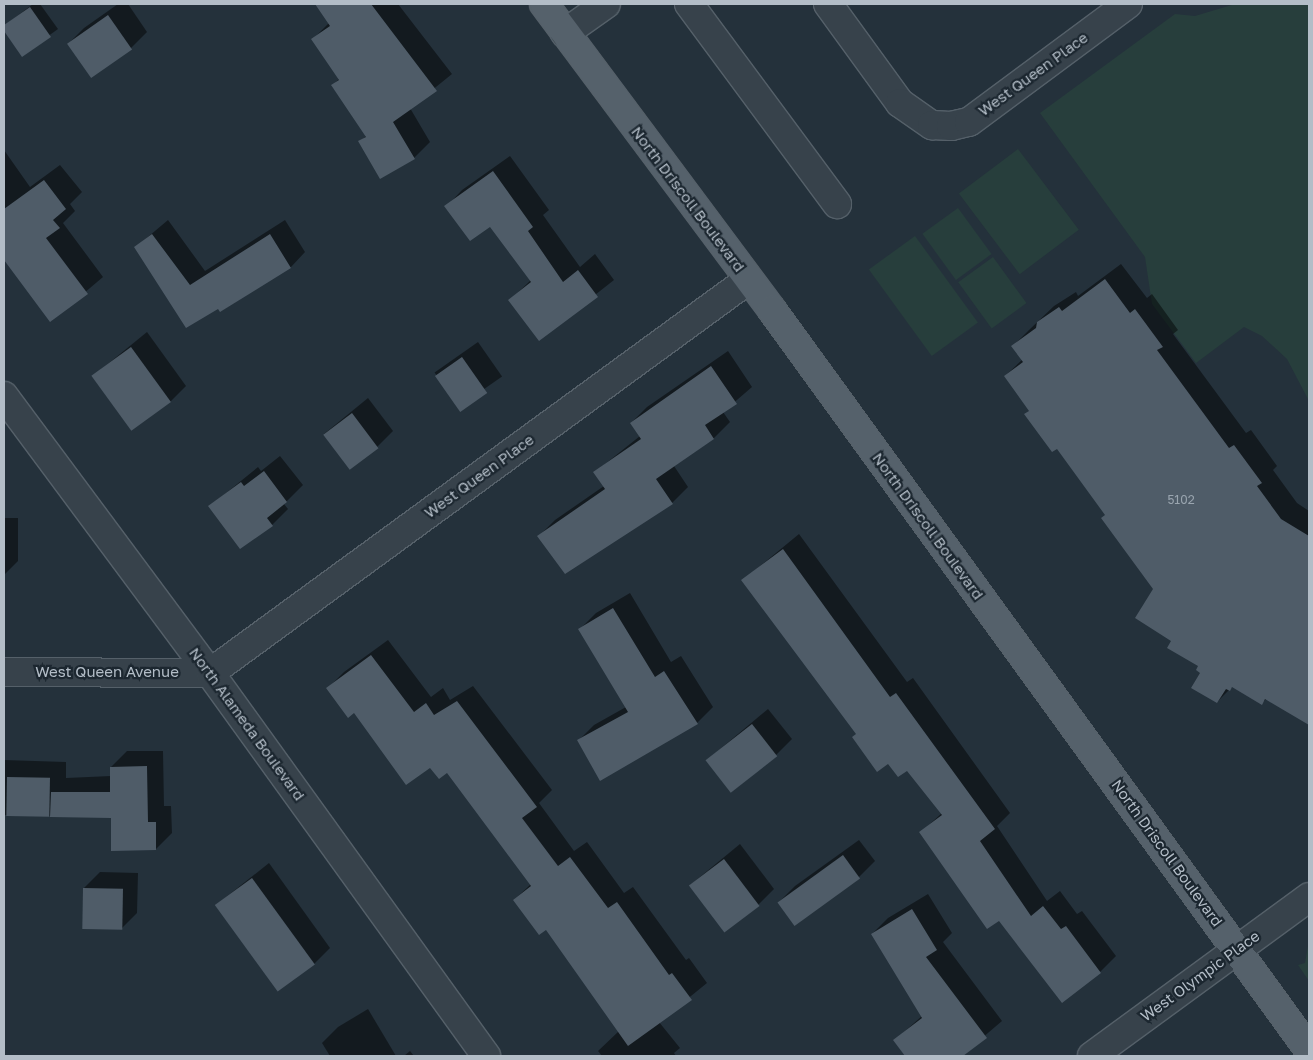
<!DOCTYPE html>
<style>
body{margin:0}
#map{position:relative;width:1313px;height:1060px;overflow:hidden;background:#24313b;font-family:"Golos Text",sans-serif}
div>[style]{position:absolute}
.green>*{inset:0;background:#273e3c;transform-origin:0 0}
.shadow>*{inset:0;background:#0007;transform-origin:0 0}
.building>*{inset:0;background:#4f5c68;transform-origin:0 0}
.roads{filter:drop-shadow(1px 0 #556069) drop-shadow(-1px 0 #556069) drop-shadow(0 1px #556069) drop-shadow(0 -1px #556069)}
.minor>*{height:28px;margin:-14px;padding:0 14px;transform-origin:14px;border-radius:14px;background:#37424b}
.major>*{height:28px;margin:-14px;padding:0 14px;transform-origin:14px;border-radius:14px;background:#55616b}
span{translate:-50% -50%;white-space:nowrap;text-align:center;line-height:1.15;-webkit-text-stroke:4.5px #1c2730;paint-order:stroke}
.number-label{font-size:12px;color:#9aa5af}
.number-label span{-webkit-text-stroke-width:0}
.street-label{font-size:15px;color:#b3bdc7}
.frame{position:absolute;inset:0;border:5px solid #b3bdc7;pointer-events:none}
</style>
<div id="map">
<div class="green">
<div style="clip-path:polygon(1235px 4px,1309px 4px,1309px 401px,1287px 359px,1262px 336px,1244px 327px,1196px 363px,1152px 304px,1145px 257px,1040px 113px,1175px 14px,1195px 16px)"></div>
<div style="left:1018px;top:149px;width:101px;height:74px;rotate:53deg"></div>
<div style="left:958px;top:208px;width:57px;height:44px;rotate:54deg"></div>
<div style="left:915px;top:236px;width:107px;height:57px;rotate:54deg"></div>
<div style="left:993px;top:257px;width:57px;height:43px;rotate:54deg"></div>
<div style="clip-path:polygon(1309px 940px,1309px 981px,1298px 965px,1305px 963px)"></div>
</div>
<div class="shadow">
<div style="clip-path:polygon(33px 4px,40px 4px,58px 29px,22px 55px,4px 26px)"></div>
<div style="clip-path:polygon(118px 4px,128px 4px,147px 32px,131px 48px,68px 44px,84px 28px)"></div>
<div style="clip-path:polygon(317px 4px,398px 4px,452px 74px,410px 108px,430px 142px,414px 158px,360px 142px,367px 135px,332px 86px,340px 78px,313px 39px,329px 23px)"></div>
<div style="clip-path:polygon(4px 150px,30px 187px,60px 165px,82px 192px,70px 204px,75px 211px,63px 223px,103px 277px,51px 321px,4px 254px)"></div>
<div style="clip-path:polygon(510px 156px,549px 210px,543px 215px,580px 267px,595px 254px,614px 280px,539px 339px,510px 300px,531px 280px,490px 225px,446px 207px,462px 190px)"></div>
<div style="clip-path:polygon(168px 220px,205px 271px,285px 220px,305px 252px,291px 267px,221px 311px,136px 247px)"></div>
<div style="clip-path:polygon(1121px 264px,1147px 298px,1152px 294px,1178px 330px,1173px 334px,1246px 433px,1251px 430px,1277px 466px,1273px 470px,1297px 503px,1309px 511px,1309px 721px,1267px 698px,1262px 703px,1233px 686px,1217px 702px,1199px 666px,1173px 640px,1154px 589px,1106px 514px,1005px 376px,1023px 359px,1013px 346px,1029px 330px,1054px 306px,1076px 292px,1078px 296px)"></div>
<div style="clip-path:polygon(147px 332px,186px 386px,170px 402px,93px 376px)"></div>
<div style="left:478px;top:342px;width:42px;height:53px;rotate:55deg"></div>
<div style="clip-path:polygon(728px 351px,752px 387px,723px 412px,730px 422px,714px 438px,674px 466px,688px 487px,672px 503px,565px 573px,539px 536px,555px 520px,604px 486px,595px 472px,640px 436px,631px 423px,647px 407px)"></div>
<div style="clip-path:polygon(368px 398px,393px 431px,377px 447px,324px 434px)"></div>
<div style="clip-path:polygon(280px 456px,303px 485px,284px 504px,288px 509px,272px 525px,210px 506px,258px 467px,261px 471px)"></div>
<div style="clip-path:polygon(4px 518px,18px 518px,18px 561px,4px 575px)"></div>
<div style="clip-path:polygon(799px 534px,907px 682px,913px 678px,1010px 813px,997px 826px,1047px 901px,1060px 891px,1077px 914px,1082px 911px,1116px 956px,1100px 972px,1061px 1000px,999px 920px,921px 832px,942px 813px,907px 769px,888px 762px,857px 733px,743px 580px)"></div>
<div style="clip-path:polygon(630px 593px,671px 662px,681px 656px,713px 707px,697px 723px,578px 741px,594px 725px,626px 707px,580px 629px,596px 613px)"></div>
<div style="clip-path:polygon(388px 640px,431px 697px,443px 688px,450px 700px,473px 686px,552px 790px,539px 803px,574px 851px,587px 842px,624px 893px,633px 887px,686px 960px,689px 958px,707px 983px,659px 1022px,680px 1048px,674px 1053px,676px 1056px,602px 1056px,598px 1051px,619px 1031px,547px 928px,514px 900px,531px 884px,447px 771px,431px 766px,355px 711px,328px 688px,344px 672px)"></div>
<div style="clip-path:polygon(768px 709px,792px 739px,776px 755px,707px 760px)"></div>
<div style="clip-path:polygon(127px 751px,163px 751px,164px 806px,171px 806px,172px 833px,156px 849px,112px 817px,4px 815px,4px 760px,66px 762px,66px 778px,111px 776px,111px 767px)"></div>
<div style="clip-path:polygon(859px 840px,875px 861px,859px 877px,779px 902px,795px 886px)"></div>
<div style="clip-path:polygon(740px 844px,774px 889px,758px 905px,689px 886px)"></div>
<div style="clip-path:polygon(269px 863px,330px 948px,314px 964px,216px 905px)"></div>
<div style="clip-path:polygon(100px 872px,138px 873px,137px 913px,121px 929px,84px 888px)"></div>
<div style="clip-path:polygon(928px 894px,952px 933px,943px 942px,1002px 1021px,961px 1056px,907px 1056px,895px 1040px,922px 1016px,872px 934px,888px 918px)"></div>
<div style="clip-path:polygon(368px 1009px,396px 1056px,330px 1056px,322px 1043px,338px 1027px)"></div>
<div style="clip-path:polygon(410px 1051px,414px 1056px,404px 1056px)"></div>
</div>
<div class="building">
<div style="clip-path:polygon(315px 4px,371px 4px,437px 91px,393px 122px,415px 159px,380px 179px,358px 141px,366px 137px,331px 85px,339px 80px,311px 39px,330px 26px)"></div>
<div style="clip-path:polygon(30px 7px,51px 37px,22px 57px,4px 31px,4px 25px)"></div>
<div style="left:108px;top:15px;width:42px;height:50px;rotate:55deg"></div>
<div style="clip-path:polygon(493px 171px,533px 227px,528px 231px,563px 282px,578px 270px,598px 297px,539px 341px,508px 300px,531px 282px,490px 227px,470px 241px,444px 206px)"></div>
<div style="clip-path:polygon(44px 180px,66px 209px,53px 220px,60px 228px,46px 238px,88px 294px,50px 322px,4px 260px,4px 209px)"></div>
<div style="clip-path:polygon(152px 234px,190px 285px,270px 234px,291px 268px,220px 312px,218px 309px,186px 328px,134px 247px)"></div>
<div style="clip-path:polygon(1105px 279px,1130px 313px,1135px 309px,1163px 347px,1157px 350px,1229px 448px,1234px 445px,1262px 483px,1257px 486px,1281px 519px,1309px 536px,1309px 725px,1265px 699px,1262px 705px,1232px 687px,1230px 691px,1226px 689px,1217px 703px,1191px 688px,1200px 673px,1196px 670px,1198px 666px,1167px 648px,1171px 641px,1135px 618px,1153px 589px,1101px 518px,1105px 515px,1057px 449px,1052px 452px,1024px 414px,1029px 411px,1004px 376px,1023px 362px,1011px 346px,1036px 328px,1037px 322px,1059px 307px,1062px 311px)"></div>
<div style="left:131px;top:347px;width:68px;height:49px;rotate:54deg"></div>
<div style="left:462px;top:357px;width:44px;height:33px;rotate:55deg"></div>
<div style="clip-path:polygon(711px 366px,737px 404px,705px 425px,714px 439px,656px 479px,673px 504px,565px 574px,537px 536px,605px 489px,593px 472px,641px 439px,630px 423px)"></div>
<div style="left:352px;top:413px;width:44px;height:36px;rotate:53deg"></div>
<div style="clip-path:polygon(264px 471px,287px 502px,267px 518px,273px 526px,240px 549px,208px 506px,241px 482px,244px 486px)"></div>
<div style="clip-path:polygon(783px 549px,890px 697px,896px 693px,995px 829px,980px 841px,1031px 916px,1043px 906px,1061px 929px,1066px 926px,1101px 973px,1062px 1003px,999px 921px,987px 929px,919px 832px,942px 815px,907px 771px,898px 777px,888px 764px,877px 772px,852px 737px,856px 734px,741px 580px)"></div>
<div style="clip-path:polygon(613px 608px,655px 677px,664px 671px,698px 724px,600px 781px,577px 740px,628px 712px,578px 629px)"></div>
<div style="clip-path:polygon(371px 655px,414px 712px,426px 703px,434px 715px,457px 701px,537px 807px,522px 818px,558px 866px,570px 857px,608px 908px,617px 902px,669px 975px,672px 973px,692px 1000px,628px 1046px,546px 930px,539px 935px,513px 900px,531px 886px,447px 773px,439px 779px,430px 768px,406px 785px,354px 713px,348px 718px,326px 688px)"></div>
<div style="left:752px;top:724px;width:41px;height:59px;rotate:52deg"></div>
<div style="clip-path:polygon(147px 766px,148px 822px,156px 822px,156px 850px,111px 851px,111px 818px,50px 817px,51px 792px,110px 792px,110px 767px)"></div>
<div style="left:7px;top:777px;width:43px;height:39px;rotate:1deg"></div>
<div style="left:843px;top:855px;width:29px;height:81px;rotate:54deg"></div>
<div style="left:724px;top:859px;width:59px;height:44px;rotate:53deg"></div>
<div style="left:252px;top:878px;width:107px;height:46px;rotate:54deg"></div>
<div style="left:83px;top:888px;width:40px;height:41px;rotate:1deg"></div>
<div style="clip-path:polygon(912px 909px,937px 950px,926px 957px,987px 1038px,963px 1056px,905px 1056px,893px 1040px,922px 1018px,871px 934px)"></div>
</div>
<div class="roads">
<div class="minor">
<div style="left:689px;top:4px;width:249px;rotate:53.5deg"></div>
<div style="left:828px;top:4px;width:122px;rotate:54deg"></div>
<div style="left:900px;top:103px;width:39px;rotate:35deg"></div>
<div style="left:932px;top:125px;width:19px;rotate:3deg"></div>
<div style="left:951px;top:126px;width:18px;rotate:-13deg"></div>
<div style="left:969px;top:122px;width:198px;rotate:-36.6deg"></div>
<div style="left:565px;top:33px;width:50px;rotate:-35.3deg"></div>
<div style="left:4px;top:396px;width:345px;rotate:53.4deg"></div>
<div style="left:210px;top:673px;width:472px;rotate:54.2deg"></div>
<div style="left:4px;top:672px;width:206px;rotate:0.3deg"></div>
<div style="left:210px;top:673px;width:666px;rotate:-36.15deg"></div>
<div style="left:1092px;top:1056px;width:269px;rotate:-36.2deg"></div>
</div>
<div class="major">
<div style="left:544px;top:4px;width:382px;rotate:53.3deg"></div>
<div style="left:772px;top:310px;width:914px;rotate:54.03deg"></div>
</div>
</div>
<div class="number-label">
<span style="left:1181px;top:500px">5102</span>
</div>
<div class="street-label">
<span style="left:1033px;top:74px;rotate:-36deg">West Queen Place</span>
<span style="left:688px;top:199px;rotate:53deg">North Driscoll Boulevard</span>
<span style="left:479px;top:476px;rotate:-36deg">West Queen Place</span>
<span style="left:928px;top:526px;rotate:54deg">North Driscoll Boulevard</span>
<span style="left:107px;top:672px">West Queen Avenue</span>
<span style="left:247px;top:724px;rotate:54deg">North Alameda Boulevard</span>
<span style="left:1167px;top:853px;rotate:54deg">North Driscoll Boulevard</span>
<span style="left:1200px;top:976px;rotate:-36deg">West Olympic Place</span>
</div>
<div class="frame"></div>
</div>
